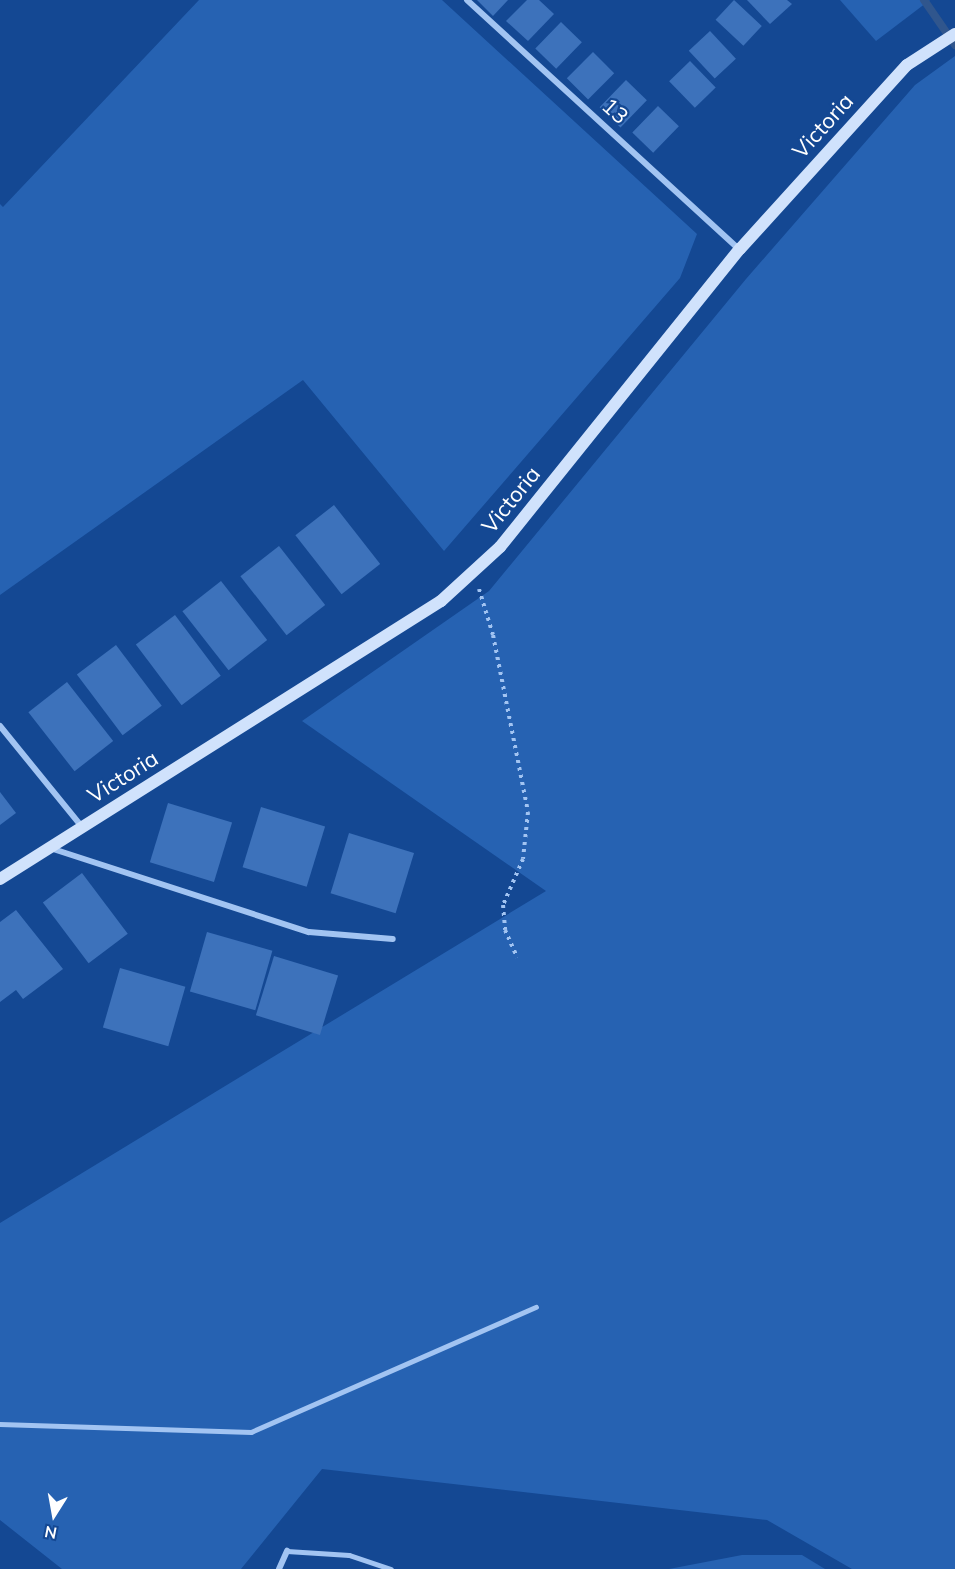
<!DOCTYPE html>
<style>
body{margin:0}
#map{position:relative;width:955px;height:1569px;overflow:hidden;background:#144893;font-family:Mulish,sans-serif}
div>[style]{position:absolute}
.green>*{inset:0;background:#2662b2}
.stream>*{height:8px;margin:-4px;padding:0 4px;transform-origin:4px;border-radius:4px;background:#30568d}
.building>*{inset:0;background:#3d72bb;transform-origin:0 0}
.path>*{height:4px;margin-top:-2px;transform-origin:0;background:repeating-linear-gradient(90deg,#a2c4f2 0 3px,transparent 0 7.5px)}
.lane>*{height:4.5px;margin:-2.25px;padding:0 2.25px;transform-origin:2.25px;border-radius:2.25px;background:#a2c4f2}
.street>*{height:6px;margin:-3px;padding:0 3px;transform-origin:3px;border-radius:3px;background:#a2c4f2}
.secondary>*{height:12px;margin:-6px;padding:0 6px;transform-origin:6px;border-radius:6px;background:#d0e2fc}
span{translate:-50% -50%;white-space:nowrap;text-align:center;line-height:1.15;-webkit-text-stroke:4.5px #144893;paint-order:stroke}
.street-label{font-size:22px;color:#fff}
.north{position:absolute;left:24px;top:1485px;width:60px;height:60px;-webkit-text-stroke:4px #144893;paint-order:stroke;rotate:191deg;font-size:16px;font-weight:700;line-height:24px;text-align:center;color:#fff}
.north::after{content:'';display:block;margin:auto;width:21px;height:27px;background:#fff;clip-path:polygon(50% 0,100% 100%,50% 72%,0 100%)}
</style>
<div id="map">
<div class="green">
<div style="clip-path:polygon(199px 0,442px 0,697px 234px,680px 278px,444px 551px,303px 380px,0 595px,0 204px,3px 207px)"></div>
<div style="clip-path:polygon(840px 0,930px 0,876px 41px)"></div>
<div style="clip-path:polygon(955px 56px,955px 1569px,852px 1569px,767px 1520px,322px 1469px,241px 1569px,62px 1569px,0 1520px,0 1223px,546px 891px,302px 721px,489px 591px,746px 279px,915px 85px)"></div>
<div style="clip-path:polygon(742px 1555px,802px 1555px,825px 1569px,669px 1569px)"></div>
</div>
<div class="stream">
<div style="left:924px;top:0;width:55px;rotate:55.4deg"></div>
</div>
<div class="building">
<div style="clip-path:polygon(477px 0,508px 0,493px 16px)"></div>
<div style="clip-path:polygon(527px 0,539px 0,554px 14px,528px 41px,506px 21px)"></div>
<div style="left:734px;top:0;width:38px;height:27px;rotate:43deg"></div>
<div style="clip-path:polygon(747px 0,787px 0,792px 4px,770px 24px)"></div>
<div style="left:561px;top:22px;width:29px;height:37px;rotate:44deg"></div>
<div style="left:710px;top:31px;width:38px;height:29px;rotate:47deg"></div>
<div style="left:593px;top:52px;width:30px;height:37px;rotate:45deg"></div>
<div style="left:690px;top:61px;width:37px;height:29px;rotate:46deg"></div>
<div style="left:626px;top:80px;width:29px;height:38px;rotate:44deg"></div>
<div style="left:658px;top:106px;width:29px;height:37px;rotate:44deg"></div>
<div style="left:334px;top:505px;width:75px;height:49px;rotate:52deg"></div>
<div style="left:279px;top:546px;width:75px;height:49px;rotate:52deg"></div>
<div style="left:221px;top:581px;width:75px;height:49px;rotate:52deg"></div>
<div style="left:175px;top:615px;width:76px;height:49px;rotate:53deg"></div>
<div style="left:116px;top:645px;width:76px;height:49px;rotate:53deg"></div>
<div style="left:67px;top:682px;width:75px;height:49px;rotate:52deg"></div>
<div style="clip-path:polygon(0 792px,16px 813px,0 825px)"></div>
<div style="left:168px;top:803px;width:67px;height:62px;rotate:17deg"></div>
<div style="left:261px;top:807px;width:67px;height:63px;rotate:17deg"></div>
<div style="left:349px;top:833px;width:68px;height:63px;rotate:17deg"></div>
<div style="left:82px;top:873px;width:76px;height:49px;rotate:53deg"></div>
<div style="clip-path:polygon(16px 910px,63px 969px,23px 999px,16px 990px,0 1002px,0 922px)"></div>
<div style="left:207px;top:932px;width:68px;height:62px;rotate:16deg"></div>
<div style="left:274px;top:956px;width:67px;height:62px;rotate:17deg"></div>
<div style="left:120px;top:968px;width:68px;height:62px;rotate:16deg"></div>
</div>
<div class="path">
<div style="left:479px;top:589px;width:48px;rotate:73.1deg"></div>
<div style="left:493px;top:635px;width:180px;rotate:78.8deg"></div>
<div style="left:528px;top:812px;width:47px;rotate:96.1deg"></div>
<div style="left:523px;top:859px;width:50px;rotate:113.5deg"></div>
<div style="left:503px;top:905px;width:25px;rotate:85deg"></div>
<div style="left:505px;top:930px;width:30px;rotate:66deg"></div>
</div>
<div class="lane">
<div style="left:0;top:1424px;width:251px;rotate:1.8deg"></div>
<div style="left:251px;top:1432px;width:311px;rotate:-23.7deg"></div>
<div style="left:287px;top:1551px;width:62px;rotate:3.7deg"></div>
<div style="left:349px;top:1555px;width:44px;rotate:18.4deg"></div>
</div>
<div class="street">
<div style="left:467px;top:0;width:369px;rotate:42.5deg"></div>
<div style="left:0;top:726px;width:130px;rotate:50.9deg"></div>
<div style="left:50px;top:848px;width:272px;rotate:18deg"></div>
<div style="left:309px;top:932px;width:84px;rotate:4.8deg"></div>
<div style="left:279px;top:1569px;width:20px;rotate:-66deg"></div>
</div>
<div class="secondary">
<div style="left:0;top:879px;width:521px;rotate:-32.23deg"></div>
<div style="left:441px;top:601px;width:80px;rotate:-42.5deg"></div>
<div style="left:500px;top:547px;width:383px;rotate:-51.2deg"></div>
<div style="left:740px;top:249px;width:248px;rotate:-47.8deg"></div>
<div style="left:907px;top:65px;width:57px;rotate:-32.9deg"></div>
</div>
<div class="street-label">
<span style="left:615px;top:111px;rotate:42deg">13</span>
<span style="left:823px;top:126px;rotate:-48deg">Victoria</span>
<span style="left:511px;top:500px;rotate:-51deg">Victoria</span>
<span style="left:123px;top:777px;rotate:-32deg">Victoria</span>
</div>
<div class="north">N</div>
</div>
